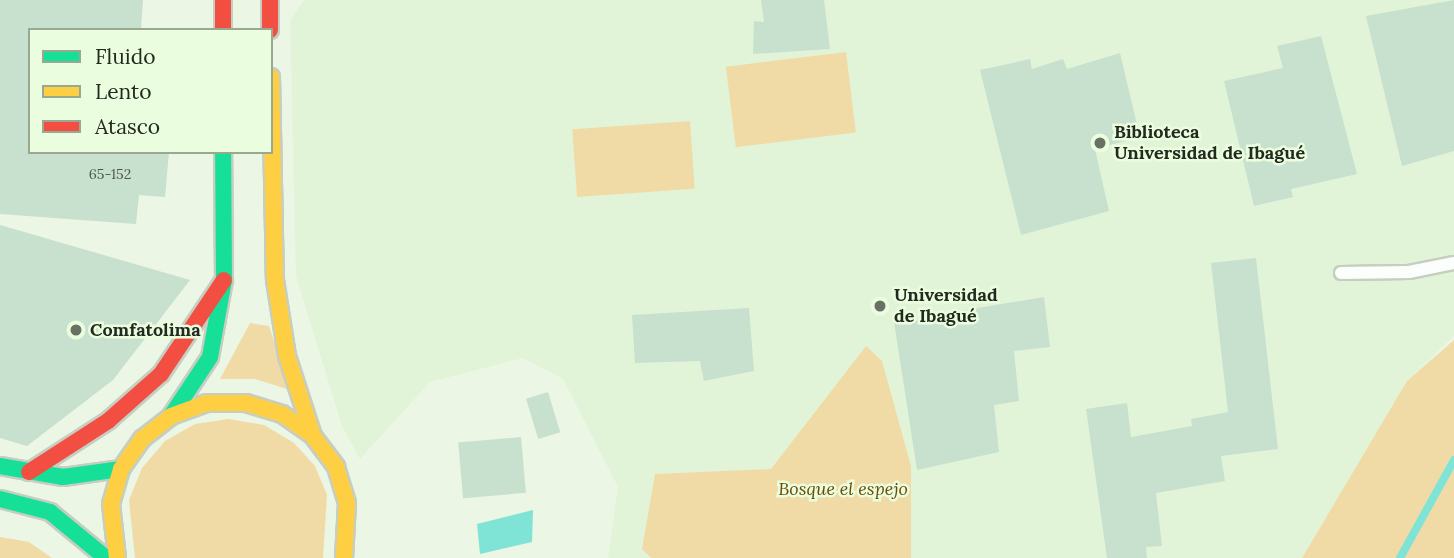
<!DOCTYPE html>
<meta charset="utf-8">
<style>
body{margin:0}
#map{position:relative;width:1454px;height:558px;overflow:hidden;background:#ebf6e5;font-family:Lora,serif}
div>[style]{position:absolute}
.built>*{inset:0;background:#e2f4d8}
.green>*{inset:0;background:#f0dba7;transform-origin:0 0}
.water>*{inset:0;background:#7fe3d6}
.stream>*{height:8px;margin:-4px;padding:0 4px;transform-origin:4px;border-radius:4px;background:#7fe3d6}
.building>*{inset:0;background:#c8e0ce;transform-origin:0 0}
.roads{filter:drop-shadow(2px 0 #c6cec1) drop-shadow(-2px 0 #c6cec1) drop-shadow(0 2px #c6cec1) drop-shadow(0 -2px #c6cec1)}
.lane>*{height:12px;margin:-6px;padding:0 6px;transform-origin:6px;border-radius:6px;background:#fcfefb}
.fast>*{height:16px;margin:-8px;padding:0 8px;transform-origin:8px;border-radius:8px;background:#16e098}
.slow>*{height:16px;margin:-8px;padding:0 8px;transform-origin:8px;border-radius:8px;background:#ffcf43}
.jam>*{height:16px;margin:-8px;padding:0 8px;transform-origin:8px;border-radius:8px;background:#f24e42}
.dots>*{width:19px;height:19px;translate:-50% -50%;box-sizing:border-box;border:4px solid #eafdde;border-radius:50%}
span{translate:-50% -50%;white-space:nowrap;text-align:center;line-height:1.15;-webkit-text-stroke:5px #eafdde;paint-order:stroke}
.number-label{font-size:14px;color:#4c574a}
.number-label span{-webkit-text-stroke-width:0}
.poi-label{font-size:18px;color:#22291e;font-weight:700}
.left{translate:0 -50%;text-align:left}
.park-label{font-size:18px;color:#6c4b03;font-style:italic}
.legend{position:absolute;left:28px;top:28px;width:245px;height:126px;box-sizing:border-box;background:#eafdde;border:2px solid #9aa891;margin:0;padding:9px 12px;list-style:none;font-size:21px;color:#22291e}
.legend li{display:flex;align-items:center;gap:14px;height:35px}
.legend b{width:35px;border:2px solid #9aa891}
</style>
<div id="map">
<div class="built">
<div style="clip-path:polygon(304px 0,1454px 0,1454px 336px,1407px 381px,1302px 558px,608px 558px,618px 487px,563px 379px,523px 358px,430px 382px,360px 459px,342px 426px,296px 276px,290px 20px)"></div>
</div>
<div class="green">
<div style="left:846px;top:52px;width:81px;height:121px;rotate:83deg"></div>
<div style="left:690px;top:121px;width:68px;height:118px;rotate:86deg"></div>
<div style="clip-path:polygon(250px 323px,269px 326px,290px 390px,255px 379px,220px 379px)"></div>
<div style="clip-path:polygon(1454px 340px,1454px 558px,1302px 558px,1407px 381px)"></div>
<div style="clip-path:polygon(866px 346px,882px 361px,911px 466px,911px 558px,651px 558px,642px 549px,655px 474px,771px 469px)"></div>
<div style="clip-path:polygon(229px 419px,264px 425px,294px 443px,315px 466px,327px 495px,323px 558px,135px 558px,129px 500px,142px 468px,165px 441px,195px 424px)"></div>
<div style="clip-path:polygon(0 537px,29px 542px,52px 558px,0 558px)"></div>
</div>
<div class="water">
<div style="clip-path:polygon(533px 510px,532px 542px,480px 554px,477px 524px)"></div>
</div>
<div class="stream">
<div style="left:1400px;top:558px;width:112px;rotate:-61.1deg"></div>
</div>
<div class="building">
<div style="clip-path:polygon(0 0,143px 0,141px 30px,30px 30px,28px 152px,169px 152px,165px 197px,139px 195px,136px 224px,0 214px)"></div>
<div style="clip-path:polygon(761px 0,824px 0,830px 49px,753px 54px,754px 21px,764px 22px)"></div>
<div style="clip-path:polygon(1454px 0,1454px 151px,1402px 166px,1366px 16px)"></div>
<div style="clip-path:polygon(1321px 36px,1357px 174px,1291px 189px,1293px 197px,1254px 206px,1224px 81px,1283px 68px,1277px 46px)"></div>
<div style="clip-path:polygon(1120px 53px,1140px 137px,1095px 149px,1109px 211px,1021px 235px,980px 70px,1030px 59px,1032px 69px,1063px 59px,1067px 69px)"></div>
<div style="clip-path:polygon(0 225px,190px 280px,113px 380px,27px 446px,0 438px)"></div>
<div style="clip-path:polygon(1256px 258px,1278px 449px,1221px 456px,1225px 481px,1156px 493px,1162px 546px,1146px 547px,1147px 558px,1107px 558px,1086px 409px,1127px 403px,1131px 437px,1192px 426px,1191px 419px,1228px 412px,1211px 263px)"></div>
<div style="clip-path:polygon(1044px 297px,1050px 347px,1014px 351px,1019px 401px,994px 405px,999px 452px,917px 470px,894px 322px)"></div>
<div style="clip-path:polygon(749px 308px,754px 371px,704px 381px,700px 361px,635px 363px,632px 315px)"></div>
<div style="left:548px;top:392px;width:42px;height:23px;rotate:73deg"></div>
<div style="left:521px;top:437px;width:56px;height:63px;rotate:85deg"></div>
</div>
<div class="roads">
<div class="lane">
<div style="left:1341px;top:273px;width:68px;rotate:-0.8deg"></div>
<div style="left:1409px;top:272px;width:46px;rotate:-11.3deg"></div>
</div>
<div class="fast">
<div style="left:171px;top:416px;width:71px;rotate:-56.5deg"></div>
<div style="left:210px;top:357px;width:78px;rotate:-79.7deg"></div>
<div style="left:224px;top:280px;width:128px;rotate:-90.4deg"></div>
<div style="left:0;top:466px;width:64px;rotate:9.9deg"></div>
<div style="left:63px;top:477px;width:59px;rotate:-7.9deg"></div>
<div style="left:0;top:499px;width:52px;rotate:14.6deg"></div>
<div style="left:50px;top:512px;width:72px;rotate:39.4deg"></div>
</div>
<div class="slow">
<div style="left:271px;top:77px;width:203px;rotate:88.9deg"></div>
<div style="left:275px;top:280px;width:77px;rotate:81deg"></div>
<div style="left:287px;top:356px;width:84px;rotate:72deg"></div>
<div style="left:117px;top:558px;width:54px;rotate:-96.3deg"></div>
<div style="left:111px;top:504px;width:36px;rotate:-74deg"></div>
<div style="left:121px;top:469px;width:37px;rotate:-55deg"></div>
<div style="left:142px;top:439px;width:37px;rotate:-38deg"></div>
<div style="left:171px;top:416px;width:38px;rotate:-20deg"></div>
<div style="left:207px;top:403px;width:39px"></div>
<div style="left:246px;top:403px;width:38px;rotate:17deg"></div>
<div style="left:282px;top:414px;width:38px;rotate:35deg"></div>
<div style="left:313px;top:436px;width:39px;rotate:53deg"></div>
<div style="left:336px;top:467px;width:38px;rotate:73deg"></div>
<div style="left:347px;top:503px;width:55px;rotate:93.1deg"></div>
</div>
<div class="jam">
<div style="left:223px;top:0;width:30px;rotate:90deg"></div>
<div style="left:270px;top:0;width:30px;rotate:90deg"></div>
<div style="left:29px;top:472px;width:94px;rotate:-32.8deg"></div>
<div style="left:108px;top:421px;width:71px;rotate:-41.6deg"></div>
<div style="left:161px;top:374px;width:113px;rotate:-56.2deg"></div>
</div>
</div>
<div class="dots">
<div style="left:1100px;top:143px;background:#687164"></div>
<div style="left:880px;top:306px;background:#687164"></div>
<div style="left:76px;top:330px;background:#687164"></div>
</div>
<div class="number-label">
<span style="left:110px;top:174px">65-152</span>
</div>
<div class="poi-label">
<span class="left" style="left:1114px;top:143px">Biblioteca<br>Universidad de Ibagué</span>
<span class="left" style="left:894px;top:306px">Universidad<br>de Ibagué</span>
<span class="left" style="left:90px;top:330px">Comfatolima</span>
</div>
<div class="park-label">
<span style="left:843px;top:489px">Bosque el espejo</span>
</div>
<ul class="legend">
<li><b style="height:9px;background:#16e098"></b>Fluido</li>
<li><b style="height:9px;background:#ffcf43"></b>Lento</li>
<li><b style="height:9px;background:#f24e42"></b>Atasco</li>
</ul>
</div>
